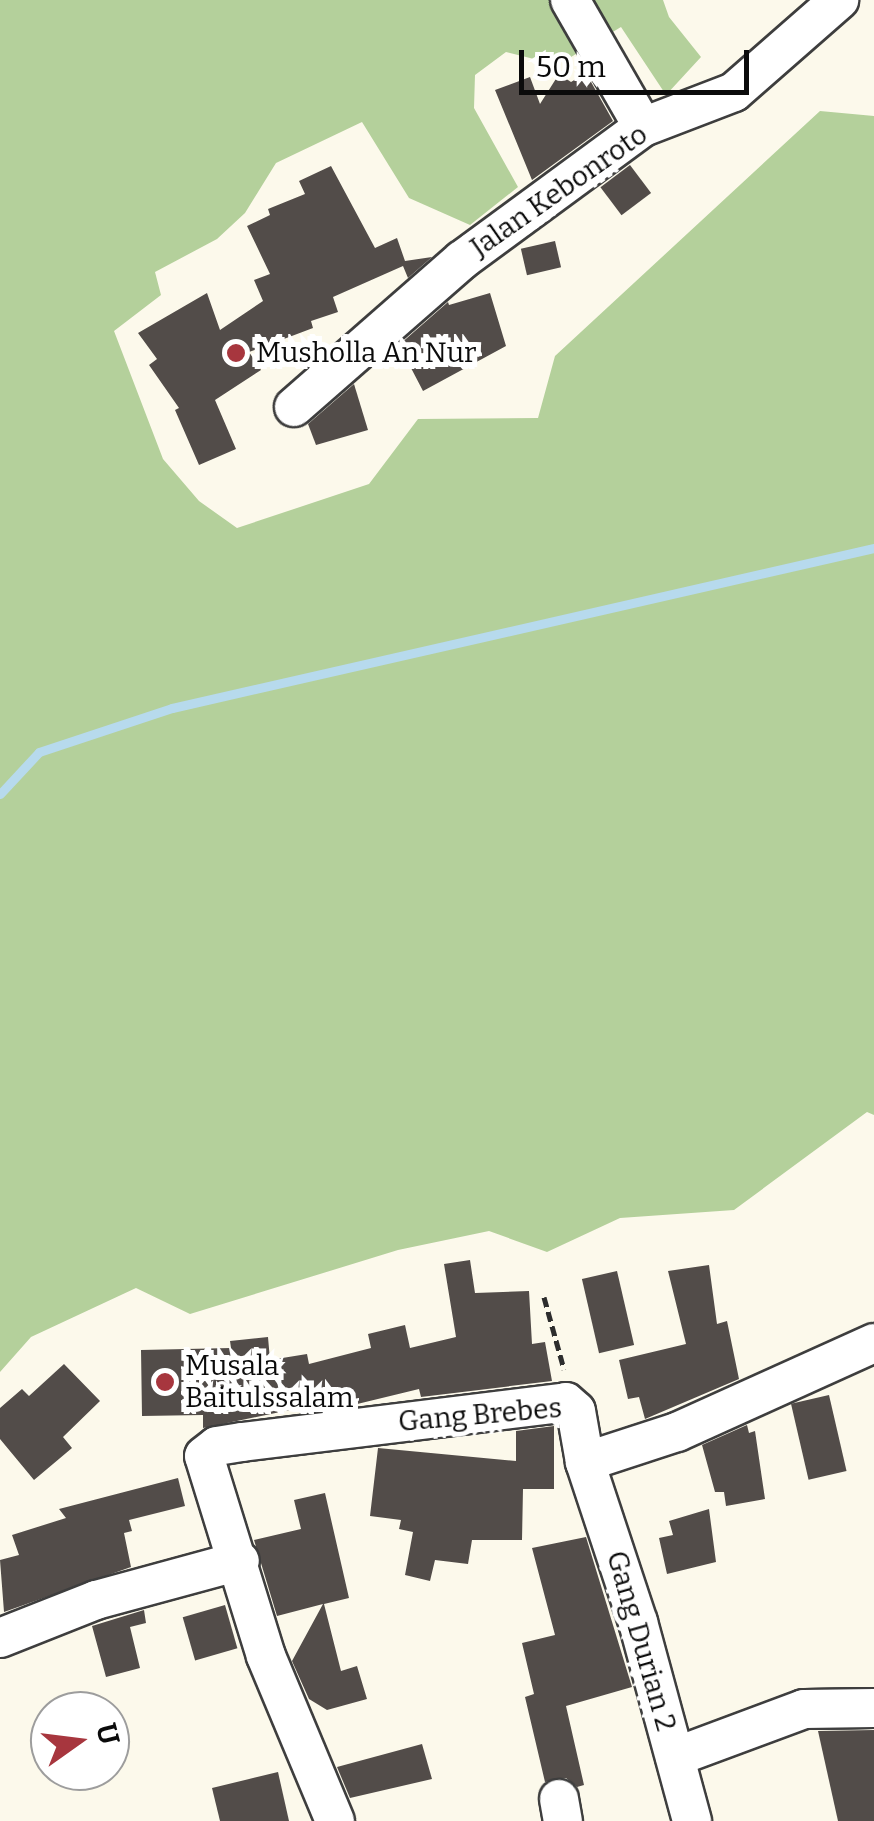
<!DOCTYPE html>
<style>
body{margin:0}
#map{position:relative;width:874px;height:1821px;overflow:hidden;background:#fcf9eb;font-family:Bitter,serif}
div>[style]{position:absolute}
.forest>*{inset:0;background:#b4d09b}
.stream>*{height:9px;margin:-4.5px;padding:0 4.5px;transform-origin:4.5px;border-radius:4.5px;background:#b7daed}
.building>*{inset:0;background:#524c49;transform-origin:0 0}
.path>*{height:5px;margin-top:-2.5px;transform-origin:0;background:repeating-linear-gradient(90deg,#2d2d2d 0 10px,transparent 0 15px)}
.roads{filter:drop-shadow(2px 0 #3e3e3e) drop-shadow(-2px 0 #3e3e3e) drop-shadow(0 2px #3e3e3e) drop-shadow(0 -2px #3e3e3e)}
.street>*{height:38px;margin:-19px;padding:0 19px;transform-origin:19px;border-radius:19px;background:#fff}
.dots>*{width:28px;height:28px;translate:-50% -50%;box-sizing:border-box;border:5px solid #fff;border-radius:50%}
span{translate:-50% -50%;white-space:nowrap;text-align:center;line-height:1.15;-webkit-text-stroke:10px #fff;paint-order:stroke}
.street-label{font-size:28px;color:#0b0b0b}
.poi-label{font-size:28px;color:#0b0b0b}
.left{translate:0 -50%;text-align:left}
.north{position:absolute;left:30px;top:1691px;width:100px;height:100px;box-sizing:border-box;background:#fff;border:2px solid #9d9d9d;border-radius:50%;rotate:76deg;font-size:28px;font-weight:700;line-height:40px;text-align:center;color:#0b0b0b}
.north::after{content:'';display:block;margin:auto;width:35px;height:45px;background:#a7363e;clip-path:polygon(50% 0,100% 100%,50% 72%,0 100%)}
.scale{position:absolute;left:519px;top:50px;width:230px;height:45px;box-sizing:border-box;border:5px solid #0b0b0b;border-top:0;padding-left:12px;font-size:30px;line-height:35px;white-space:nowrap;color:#0b0b0b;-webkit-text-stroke:8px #fff;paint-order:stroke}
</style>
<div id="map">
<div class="forest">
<div style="clip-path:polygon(0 0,663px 0,669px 17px,701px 57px,666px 95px,621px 27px,566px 60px,534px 59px,506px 52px,475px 75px,474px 108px,518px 187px,470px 225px,409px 198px,362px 122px,276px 163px,245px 213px,217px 239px,155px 272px,161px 295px,114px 331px,163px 459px,199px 501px,237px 528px,369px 484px,418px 419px,538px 418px,555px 356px,820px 111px,874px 116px,874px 1115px,867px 1112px,734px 1210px,620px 1218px,547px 1252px,489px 1231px,398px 1250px,190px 1314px,136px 1288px,31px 1337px,0 1372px)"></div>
</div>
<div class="stream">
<div style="left:0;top:794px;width:57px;rotate:-47.1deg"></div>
<div style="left:39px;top:752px;width:140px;rotate:-18.3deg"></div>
<div style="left:172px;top:708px;width:720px;rotate:-12.84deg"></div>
</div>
<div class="building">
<div style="clip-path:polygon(586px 73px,613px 121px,532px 180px,495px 90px,530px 77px,540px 104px,559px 74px,571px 82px)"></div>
<div style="left:630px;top:165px;width:35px;height:37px;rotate:53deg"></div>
<div style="clip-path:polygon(331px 166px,375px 248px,397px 238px,405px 261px,432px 257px,408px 278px,403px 266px,333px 297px,338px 312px,311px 321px,313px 328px,249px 352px,261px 370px,215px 400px,236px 449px,199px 465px,175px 410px,179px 408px,149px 365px,157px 359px,138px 333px,207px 293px,220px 330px,263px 301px,254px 280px,270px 274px,247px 226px,270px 215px,268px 209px,305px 194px,299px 181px)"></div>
<div style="left:555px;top:241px;width:27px;height:35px;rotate:77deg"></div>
<div style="clip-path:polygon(490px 293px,506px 346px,423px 391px,399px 345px,448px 302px,449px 305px)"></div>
<div style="clip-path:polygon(354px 384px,368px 430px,316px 445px,308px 424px)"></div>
<div style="clip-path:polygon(470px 1260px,475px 1293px,529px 1291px,532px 1344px,545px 1342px,552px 1381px,421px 1397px,419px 1389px,349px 1406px,347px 1398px,203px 1428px,203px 1415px,142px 1416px,141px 1350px,231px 1348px,230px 1341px,268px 1337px,270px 1360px,307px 1354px,309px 1364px,371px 1348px,368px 1334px,405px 1325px,410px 1348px,456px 1337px,444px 1264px)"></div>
<div style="clip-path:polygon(709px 1265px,717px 1324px,727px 1321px,739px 1379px,645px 1419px,639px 1397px,628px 1399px,619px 1360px,686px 1344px,668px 1271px)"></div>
<div style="left:617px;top:1271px;width:76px;height:36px;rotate:77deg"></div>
<div style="clip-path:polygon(64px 1364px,100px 1401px,63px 1437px,72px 1448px,34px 1480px,0 1439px,0 1408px,22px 1389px,29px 1396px)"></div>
<div style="left:829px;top:1395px;width:78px;height:39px;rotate:77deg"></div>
<div style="clip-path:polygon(747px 1425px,749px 1433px,755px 1431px,765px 1499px,726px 1506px,724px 1492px,715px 1492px,702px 1445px)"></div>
<div style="clip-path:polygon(554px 1426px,554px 1489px,523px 1489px,522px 1540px,472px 1540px,468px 1564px,435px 1560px,430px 1581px,405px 1575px,413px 1532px,399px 1529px,401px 1520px,370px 1516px,378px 1448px,516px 1461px,516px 1431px)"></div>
<div style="clip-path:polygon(178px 1478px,185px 1506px,129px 1520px,132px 1531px,124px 1533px,131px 1567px,4px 1612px,0 1560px,19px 1555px,12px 1535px,66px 1518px,59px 1509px)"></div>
<div style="clip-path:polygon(325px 1493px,349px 1598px,324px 1604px,341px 1671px,357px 1666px,367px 1699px,327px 1710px,309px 1699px,292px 1661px,323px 1604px,277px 1616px,254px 1540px,301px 1529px,294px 1500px)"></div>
<div style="clip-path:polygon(709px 1509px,716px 1562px,667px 1574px,659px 1538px,673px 1535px,669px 1521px)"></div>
<div style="clip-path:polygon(586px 1537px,632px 1687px,566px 1706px,584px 1785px,577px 1787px,566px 1778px,545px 1782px,525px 1697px,534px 1694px,522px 1643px,555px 1635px,532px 1548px)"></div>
<div style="left:225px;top:1605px;width:45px;height:44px;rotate:74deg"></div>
<div style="clip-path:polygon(144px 1610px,146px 1623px,130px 1627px,140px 1668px,106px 1677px,92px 1626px)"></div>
<div style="clip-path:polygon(874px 1730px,874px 1821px,838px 1821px,818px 1731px)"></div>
<div style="clip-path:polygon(422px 1744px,432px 1779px,350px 1798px,337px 1767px)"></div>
<div style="clip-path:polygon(278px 1772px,289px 1821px,220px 1821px,212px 1788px)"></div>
</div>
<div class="path">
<div style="left:544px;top:1297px;width:75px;rotate:74.5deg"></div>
</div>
<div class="roads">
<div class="street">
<div style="left:570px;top:0;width:146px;rotate:60.1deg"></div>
<div style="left:294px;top:407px;width:223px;rotate:-41.2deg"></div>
<div style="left:462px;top:260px;width:225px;rotate:-36.3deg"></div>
<div style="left:643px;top:127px;width:97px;rotate:-21deg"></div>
<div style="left:734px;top:92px;width:140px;rotate:-41.2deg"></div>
<div style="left:585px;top:1462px;width:97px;rotate:-18.1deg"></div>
<div style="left:677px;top:1432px;width:216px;rotate:-24.3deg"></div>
<div style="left:0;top:1638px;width:103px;rotate:-21.6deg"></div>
<div style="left:96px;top:1600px;width:149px;rotate:-15.2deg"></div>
<div style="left:675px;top:1757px;width:138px;rotate:-20.4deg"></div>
<div style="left:804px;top:1709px;width:70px;rotate:-0.8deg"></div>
<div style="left:559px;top:1799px;width:22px;rotate:80deg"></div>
<div style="left:335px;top:1821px;width:179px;rotate:-112.7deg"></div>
<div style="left:266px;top:1656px;width:209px;rotate:-107.2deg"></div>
<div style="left:204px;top:1456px;width:16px;rotate:-38deg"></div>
<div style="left:217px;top:1446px;width:25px;rotate:-9deg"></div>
<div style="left:242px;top:1442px;width:326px;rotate:-7deg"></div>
<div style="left:566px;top:1402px;width:13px;rotate:42deg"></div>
<div style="left:576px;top:1411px;width:52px;rotate:80deg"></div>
<div style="left:585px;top:1462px;width:169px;rotate:71.7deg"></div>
<div style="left:638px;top:1622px;width:206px;rotate:74.8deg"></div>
</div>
</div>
<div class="dots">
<div style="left:236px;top:353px;background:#a7363e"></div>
<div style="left:165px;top:1382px;background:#a7363e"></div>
</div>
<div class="street-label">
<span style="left:559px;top:191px;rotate:-35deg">Jalan Kebonroto</span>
<span style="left:480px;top:1415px;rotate:-5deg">Gang Brebes</span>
<span style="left:641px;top:1641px;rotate:74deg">Gang Durian 2</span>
</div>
<div class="poi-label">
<span class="left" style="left:256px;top:353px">Musholla An Nur</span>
<span class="left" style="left:185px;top:1382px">Musala<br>Baitulssalam</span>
</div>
<div class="north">U</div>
<div class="scale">50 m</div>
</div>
